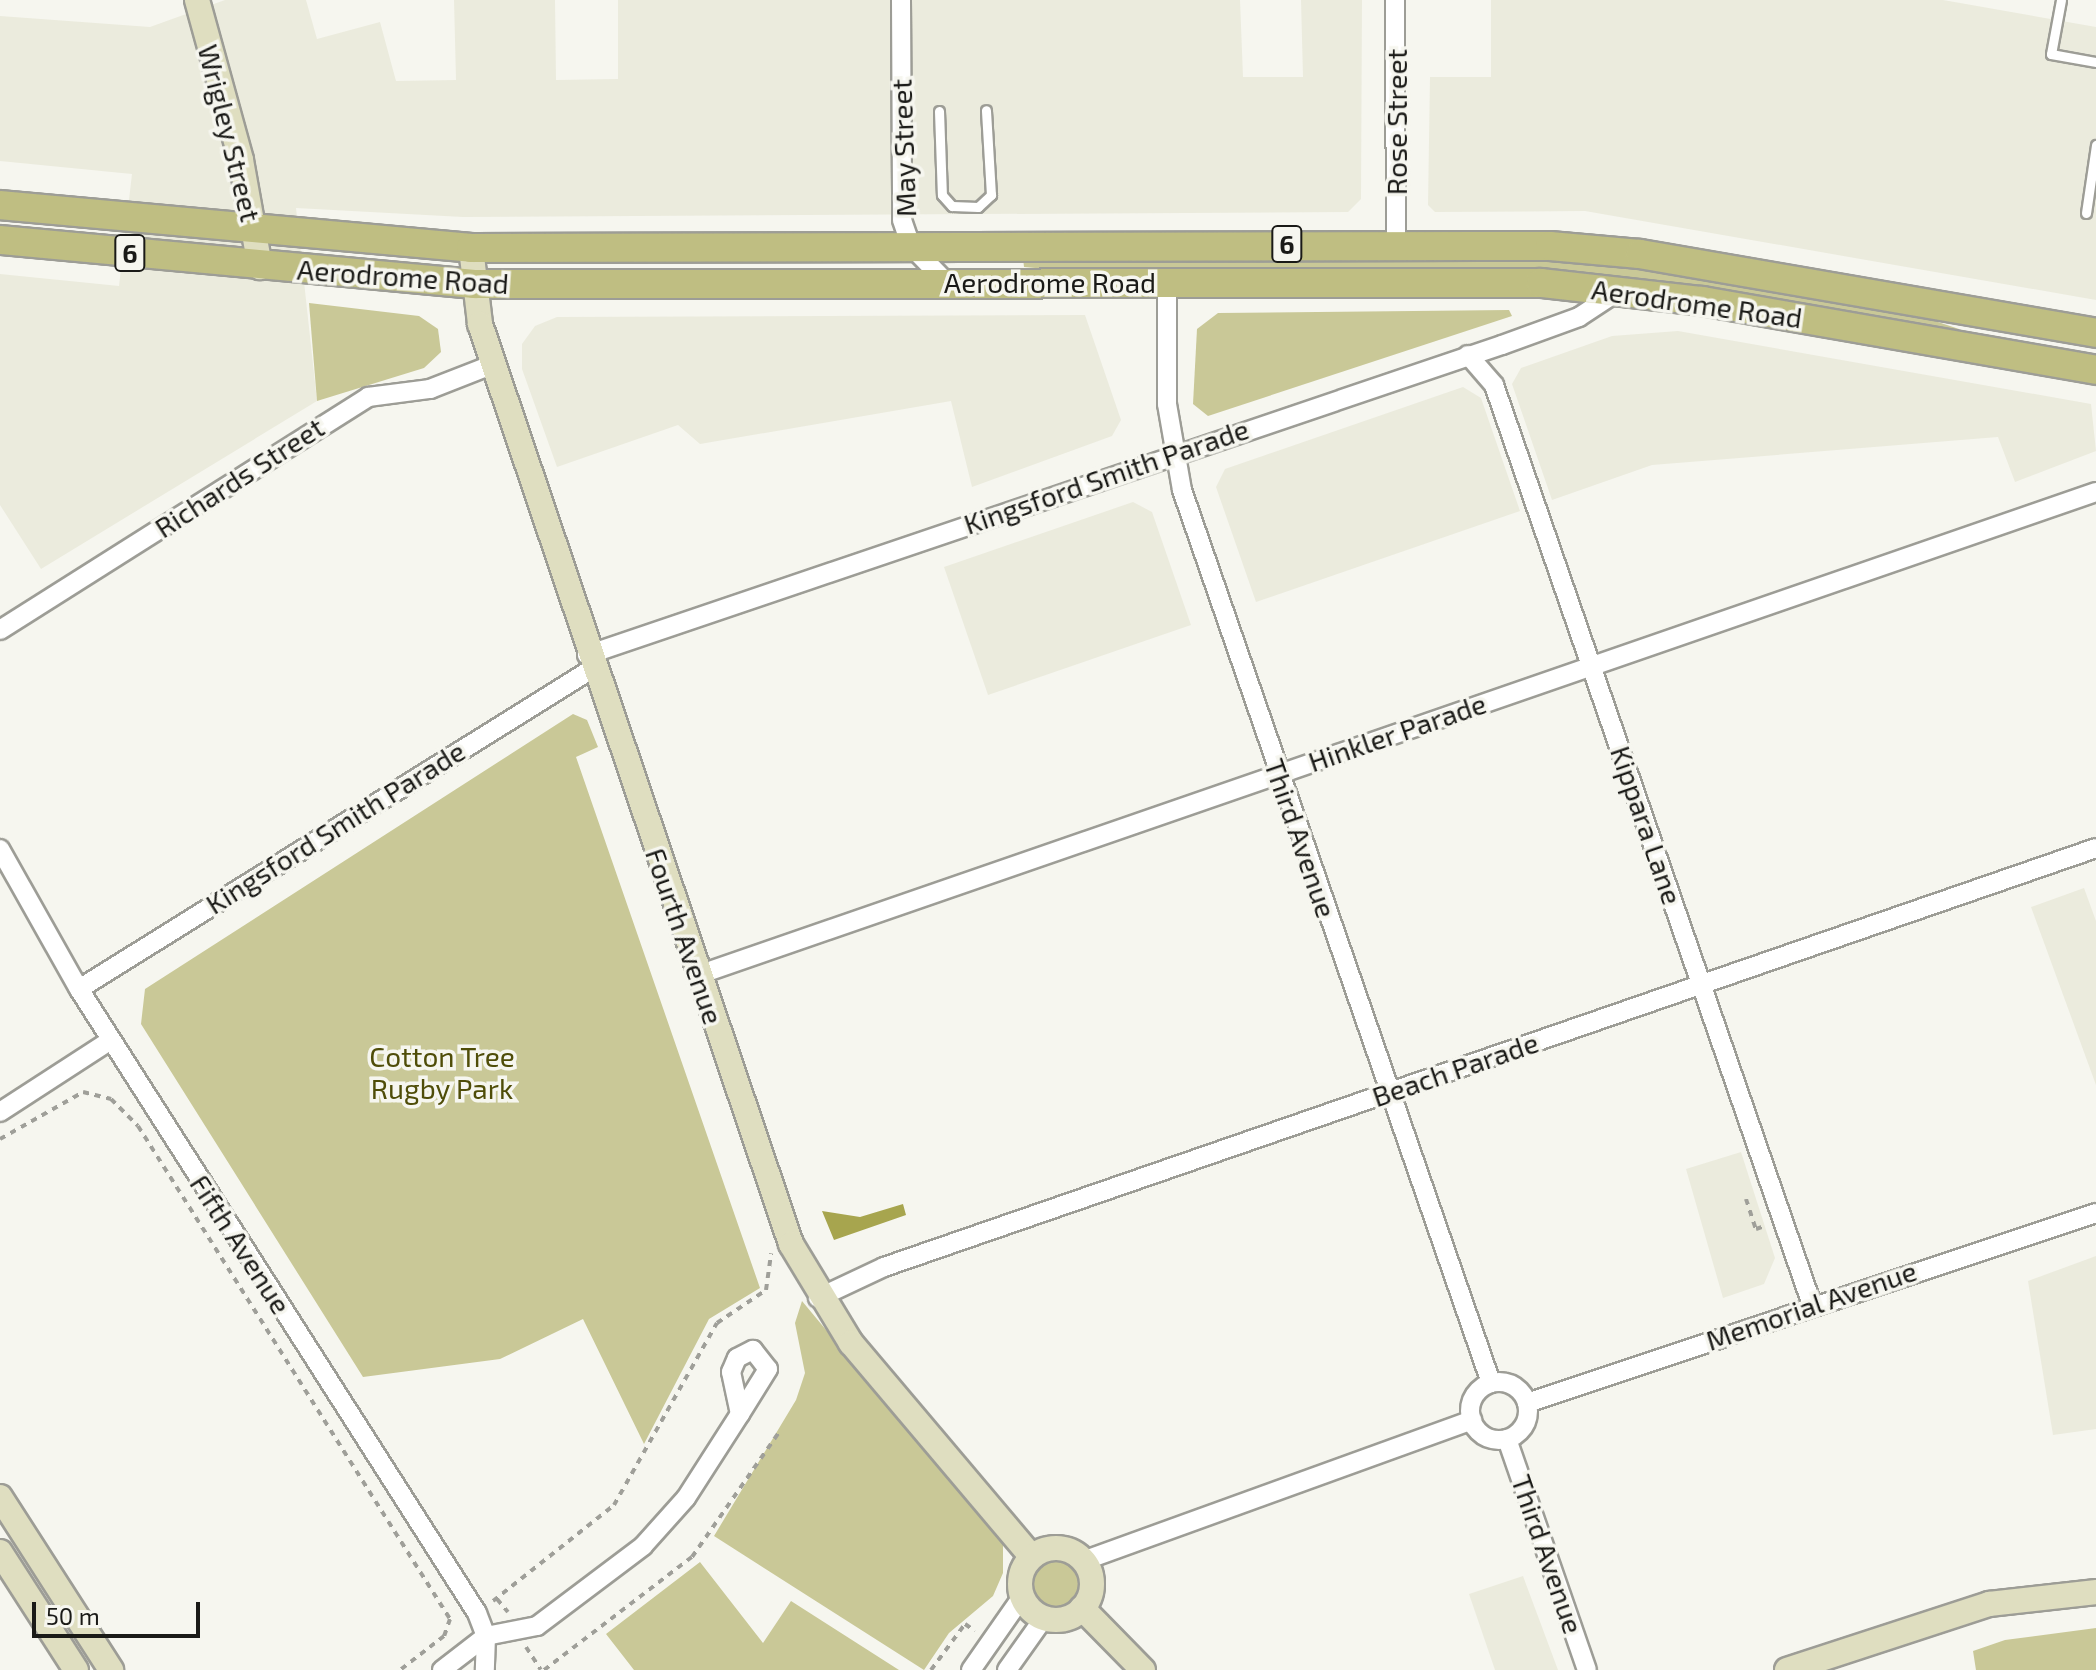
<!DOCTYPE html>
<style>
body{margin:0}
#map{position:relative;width:2096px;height:1670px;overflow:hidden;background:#f6f6ef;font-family:"Exo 2",sans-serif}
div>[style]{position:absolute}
.built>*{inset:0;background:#ebebdd}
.green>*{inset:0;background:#c9c897}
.round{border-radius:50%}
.water>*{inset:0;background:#a7a54e}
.path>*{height:4px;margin-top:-2px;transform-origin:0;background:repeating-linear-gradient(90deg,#9f9f99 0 6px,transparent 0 12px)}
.roads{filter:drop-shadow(2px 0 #9d9d96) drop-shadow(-2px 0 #9d9d96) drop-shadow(0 2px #9d9d96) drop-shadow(0 -2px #9d9d96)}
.lane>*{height:9px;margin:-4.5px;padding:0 4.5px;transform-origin:4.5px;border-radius:4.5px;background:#fff}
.street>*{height:18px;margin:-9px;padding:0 9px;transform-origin:9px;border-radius:9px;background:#fff}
.street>.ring{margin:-9px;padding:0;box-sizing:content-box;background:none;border:18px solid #fff;border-radius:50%}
.secondary>*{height:24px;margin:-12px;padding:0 12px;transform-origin:12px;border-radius:12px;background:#dfdec0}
.secondary>.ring{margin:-12px;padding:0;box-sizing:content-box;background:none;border:24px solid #dfdec0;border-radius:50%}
.primary>*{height:28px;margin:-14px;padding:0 14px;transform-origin:14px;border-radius:14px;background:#bfbe82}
span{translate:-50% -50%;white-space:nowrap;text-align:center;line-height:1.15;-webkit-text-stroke:7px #f6f6ef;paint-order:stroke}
.shield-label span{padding:2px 6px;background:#f6f6ef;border:2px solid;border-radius:6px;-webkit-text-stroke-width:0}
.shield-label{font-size:26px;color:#1a1a17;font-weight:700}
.street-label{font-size:28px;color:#1a1a17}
.park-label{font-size:28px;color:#4f4d08}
.scale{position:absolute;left:32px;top:1602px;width:168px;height:36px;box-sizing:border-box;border:4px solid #1a1a17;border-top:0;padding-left:10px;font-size:24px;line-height:28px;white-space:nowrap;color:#1a1a17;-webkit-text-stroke:6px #f6f6ef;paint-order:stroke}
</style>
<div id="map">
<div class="built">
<div style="clip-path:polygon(225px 0,306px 0,317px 39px,380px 22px,396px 81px,456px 80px,454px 0,555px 0,556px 80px,618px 79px,618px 0,1240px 0,1243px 77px,1303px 77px,1301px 0,1362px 0,1361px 199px,1348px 212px,463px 217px,296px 208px,317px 401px,41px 569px,0 505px,0 274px,119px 286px,132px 174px,0 161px,0 16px,150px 27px)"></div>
<div style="clip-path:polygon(1491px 0,1943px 0,2096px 27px,2096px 300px,1585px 211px,1435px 212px,1428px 205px,1430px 77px,1491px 77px)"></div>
<div style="clip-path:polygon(1085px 315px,1121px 420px,1112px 436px,972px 487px,951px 401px,700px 444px,678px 425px,557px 467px,522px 369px,522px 344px,535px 326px,557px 317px)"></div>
<div style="clip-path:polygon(1678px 331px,2091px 404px,2096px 451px,2015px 482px,1998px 437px,1652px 465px,1552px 500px,1512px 384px,1521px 368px,1612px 336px)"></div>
<div style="clip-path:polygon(1463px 387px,1481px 398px,1520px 511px,1256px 602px,1216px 487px,1225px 469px)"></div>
<div style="clip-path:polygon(1133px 502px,1152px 512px,1191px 625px,988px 695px,944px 567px)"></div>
<div style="clip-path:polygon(2084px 888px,2096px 921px,2096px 1085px,2031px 907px)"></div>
<div style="clip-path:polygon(1741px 1152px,1775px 1258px,1764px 1284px,1723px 1298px,1686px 1169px)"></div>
<div style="clip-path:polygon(2096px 1256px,2096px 1429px,2053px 1435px,2028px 1281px)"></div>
<div style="clip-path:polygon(1523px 1576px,1558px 1670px,1495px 1670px,1469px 1594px)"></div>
</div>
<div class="green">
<div style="clip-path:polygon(1023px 258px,1556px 259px,1703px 277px,1908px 312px,1959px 329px,1956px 336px,1673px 288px,1102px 274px,1024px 267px)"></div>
<div style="clip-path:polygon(309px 303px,419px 316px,438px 329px,441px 352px,424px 368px,317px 401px)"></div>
<div style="clip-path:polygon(1509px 310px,1512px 316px,1208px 416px,1193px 404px,1197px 329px,1218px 313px)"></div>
<div style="clip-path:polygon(573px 714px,587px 720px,598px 747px,576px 757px,760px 1288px,709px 1319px,644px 1444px,583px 1319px,500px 1359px,363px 1377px,141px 1024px,145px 989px)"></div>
<div style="clip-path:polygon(802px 1301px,1003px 1543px,1003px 1573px,993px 1596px,949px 1633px,924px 1670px,714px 1536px,796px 1400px,805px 1373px,795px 1323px)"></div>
<div class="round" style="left:1030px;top:1557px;width:52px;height:52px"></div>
<div style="clip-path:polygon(700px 1562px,763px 1643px,791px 1601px,899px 1670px,634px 1670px,606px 1634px)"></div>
<div style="clip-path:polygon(2096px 1628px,2096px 1670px,1976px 1670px,1973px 1651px,2005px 1640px)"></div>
</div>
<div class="water">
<div style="clip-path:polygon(903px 1204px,906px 1215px,834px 1240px,822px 1211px,860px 1217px)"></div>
</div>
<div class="path">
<div style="left:0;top:1139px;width:95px;rotate:-29.5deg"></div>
<div style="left:83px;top:1092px;width:29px;rotate:14deg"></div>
<div style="left:111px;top:1099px;width:38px;rotate:45deg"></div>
<div style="left:138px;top:1126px;width:583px;rotate:57.67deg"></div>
<div style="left:450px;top:1619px;width:18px;rotate:109deg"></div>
<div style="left:444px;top:1636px;width:56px;rotate:142.3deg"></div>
<div style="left:1746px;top:1199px;width:32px;rotate:72deg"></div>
<div style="left:1756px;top:1229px;width:9px;rotate:-18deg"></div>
<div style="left:497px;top:1599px;width:17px;rotate:50deg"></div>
<div style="left:493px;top:1601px;width:154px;rotate:-38.4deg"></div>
<div style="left:614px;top:1505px;width:209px;rotate:-60.5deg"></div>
<div style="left:717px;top:1323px;width:59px;rotate:-34deg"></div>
<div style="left:766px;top:1290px;width:37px;rotate:-82deg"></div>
<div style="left:526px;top:1647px;width:27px;rotate:57deg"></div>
<div style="left:544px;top:1670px;width:186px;rotate:-37.4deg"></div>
<div style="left:692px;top:1557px;width:154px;rotate:-55.1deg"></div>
<div style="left:931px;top:1670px;width:57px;rotate:-53.5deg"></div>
<div style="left:965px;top:1624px;width:12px;rotate:35deg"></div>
</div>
<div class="roads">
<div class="lane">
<div style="left:2061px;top:0;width:55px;rotate:100.5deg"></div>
<div style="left:2051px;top:54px;width:46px;rotate:10.1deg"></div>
<div style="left:939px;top:111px;width:84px;rotate:88deg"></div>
<div style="left:942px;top:195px;width:15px;rotate:48deg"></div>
<div style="left:952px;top:206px;width:26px;rotate:2deg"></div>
<div style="left:978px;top:207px;width:18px;rotate:-43deg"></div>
<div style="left:991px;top:195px;width:85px;rotate:-93.4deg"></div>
<div style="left:2086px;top:213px;width:69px;rotate:-81.6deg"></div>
</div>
<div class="street">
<div style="left:901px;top:0;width:220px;rotate:89.7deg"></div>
<div style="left:902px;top:220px;width:28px;rotate:71deg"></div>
<div style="left:911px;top:246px;width:49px;rotate:45.8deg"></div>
<div style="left:1395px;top:0;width:244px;rotate:89.8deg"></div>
<div style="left:1167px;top:282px;width:122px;rotate:90deg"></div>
<div style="left:1167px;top:404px;width:87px;rotate:80.1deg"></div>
<div style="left:1182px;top:490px;width:945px;rotate:70.91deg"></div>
<div style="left:1468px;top:355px;width:40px;rotate:49deg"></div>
<div style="left:1494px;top:385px;width:973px;rotate:70.93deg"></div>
<div style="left:0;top:630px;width:436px;rotate:-32.3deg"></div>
<div style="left:368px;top:397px;width:63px;rotate:-7.4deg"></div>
<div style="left:430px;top:389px;width:69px;rotate:-21.3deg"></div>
<div style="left:587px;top:655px;width:966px;rotate:-18.72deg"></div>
<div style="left:1502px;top:345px;width:82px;rotate:-20deg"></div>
<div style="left:1579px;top:317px;width:45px;rotate:-33.3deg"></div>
<div style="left:0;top:849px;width:161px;rotate:60.6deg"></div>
<div style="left:79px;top:989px;width:740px;rotate:57.47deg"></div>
<div style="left:477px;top:1613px;width:25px;rotate:69deg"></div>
<div style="left:486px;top:1636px;width:34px;rotate:92deg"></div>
<div style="left:698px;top:975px;width:1479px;rotate:-19.06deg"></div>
<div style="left:79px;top:989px;width:605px;rotate:-31.96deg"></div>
<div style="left:0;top:1112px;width:132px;rotate:-33deg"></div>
<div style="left:818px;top:1298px;width:73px;rotate:-25.2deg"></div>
<div style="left:884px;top:1267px;width:1282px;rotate:-19.07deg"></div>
<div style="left:753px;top:1350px;width:24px;rotate:52deg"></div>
<div style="left:768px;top:1369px;width:53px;rotate:121.9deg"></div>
<div style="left:740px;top:1414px;width:43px;rotate:-102.1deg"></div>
<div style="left:731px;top:1372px;width:15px;rotate:-67deg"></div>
<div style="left:737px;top:1358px;width:18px;rotate:-27deg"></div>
<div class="ring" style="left:1470px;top:1382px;width:40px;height:40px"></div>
<div style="left:1527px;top:1403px;width:600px;rotate:-18.47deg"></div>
<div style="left:1507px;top:1439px;width:244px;rotate:70.9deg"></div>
<div style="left:1083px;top:1561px;width:414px;rotate:-19.9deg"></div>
<div style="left:486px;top:1636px;width:52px;rotate:-11.1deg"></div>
<div style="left:537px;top:1626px;width:133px;rotate:-37deg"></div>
<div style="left:643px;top:1546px;width:64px;rotate:-48.1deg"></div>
<div style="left:686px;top:1498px;width:100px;rotate:-57.3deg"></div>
<div style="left:442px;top:1670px;width:56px;rotate:-37.7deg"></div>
<div style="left:971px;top:1670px;width:89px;rotate:-55.1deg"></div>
<div style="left:1007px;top:1670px;width:64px;rotate:-54.6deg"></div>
</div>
<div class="secondary">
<div style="left:197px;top:0;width:166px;rotate:74.6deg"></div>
<div style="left:241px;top:160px;width:109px;rotate:79.9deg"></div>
<div style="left:471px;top:248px;width:77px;rotate:83.2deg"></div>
<div style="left:480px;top:324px;width:971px;rotate:71.32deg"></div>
<div style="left:791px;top:1244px;width:116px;rotate:58.8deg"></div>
<div style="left:851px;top:1343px;width:280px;rotate:49.8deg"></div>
<div style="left:0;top:1497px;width:206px;rotate:57.3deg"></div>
<div class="ring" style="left:1020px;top:1548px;width:48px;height:48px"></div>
<div style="left:0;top:1552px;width:140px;rotate:57.2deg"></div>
<div style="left:1082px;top:1608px;width:87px;rotate:45.5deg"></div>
<div style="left:1787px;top:1670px;width:213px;rotate:-18.1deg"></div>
<div style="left:1989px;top:1604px;width:108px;rotate:-6.4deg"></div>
</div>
<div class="primary">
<div style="left:0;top:205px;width:473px;rotate:5.2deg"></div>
<div style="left:471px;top:248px;width:1079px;rotate:-0.11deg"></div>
<div style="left:1550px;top:246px;width:90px;rotate:5.1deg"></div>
<div style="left:1640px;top:254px;width:463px;rotate:9.8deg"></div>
<div style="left:0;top:240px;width:476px;rotate:5.3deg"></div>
<div style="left:474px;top:284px;width:1067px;rotate:-0.05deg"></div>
<div style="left:1541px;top:283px;width:162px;rotate:6.4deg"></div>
<div style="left:1702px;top:301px;width:400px;rotate:9.9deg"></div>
</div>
</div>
<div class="shield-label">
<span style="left:1287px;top:244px">6</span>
<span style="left:130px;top:253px">6</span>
</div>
<div class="street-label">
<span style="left:1396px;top:122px;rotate:-90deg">Rose Street</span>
<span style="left:230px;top:133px;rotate:76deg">Wrigley Street</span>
<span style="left:903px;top:148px;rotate:-92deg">May Street</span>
<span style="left:403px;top:276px;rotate:4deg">Aerodrome Road</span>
<span style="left:1050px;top:282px">Aerodrome Road</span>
<span style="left:1697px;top:303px;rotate:8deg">Aerodrome Road</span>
<span style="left:1106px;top:476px;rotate:-19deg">Kingsford Smith Parade</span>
<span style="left:239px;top:477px;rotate:-33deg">Richards Street</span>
<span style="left:1397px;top:732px;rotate:-19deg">Hinkler Parade</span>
<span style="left:1647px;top:825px;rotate:71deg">Kippara Lane</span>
<span style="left:335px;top:827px;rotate:-32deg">Kingsford Smith Parade</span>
<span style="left:1301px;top:838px;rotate:71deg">Third Avenue</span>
<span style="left:685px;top:936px;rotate:71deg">Fourth Avenue</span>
<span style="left:1455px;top:1069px;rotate:-19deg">Beach Parade</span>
<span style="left:241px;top:1244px;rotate:57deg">Fifth Avenue</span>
<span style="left:1811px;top:1305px;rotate:-19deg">Memorial Avenue</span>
<span style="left:1548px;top:1554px;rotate:71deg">Third Avenue</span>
</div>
<div class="park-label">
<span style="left:442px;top:1072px">Cotton Tree<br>Rugby Park</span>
</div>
<div class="scale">50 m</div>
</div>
